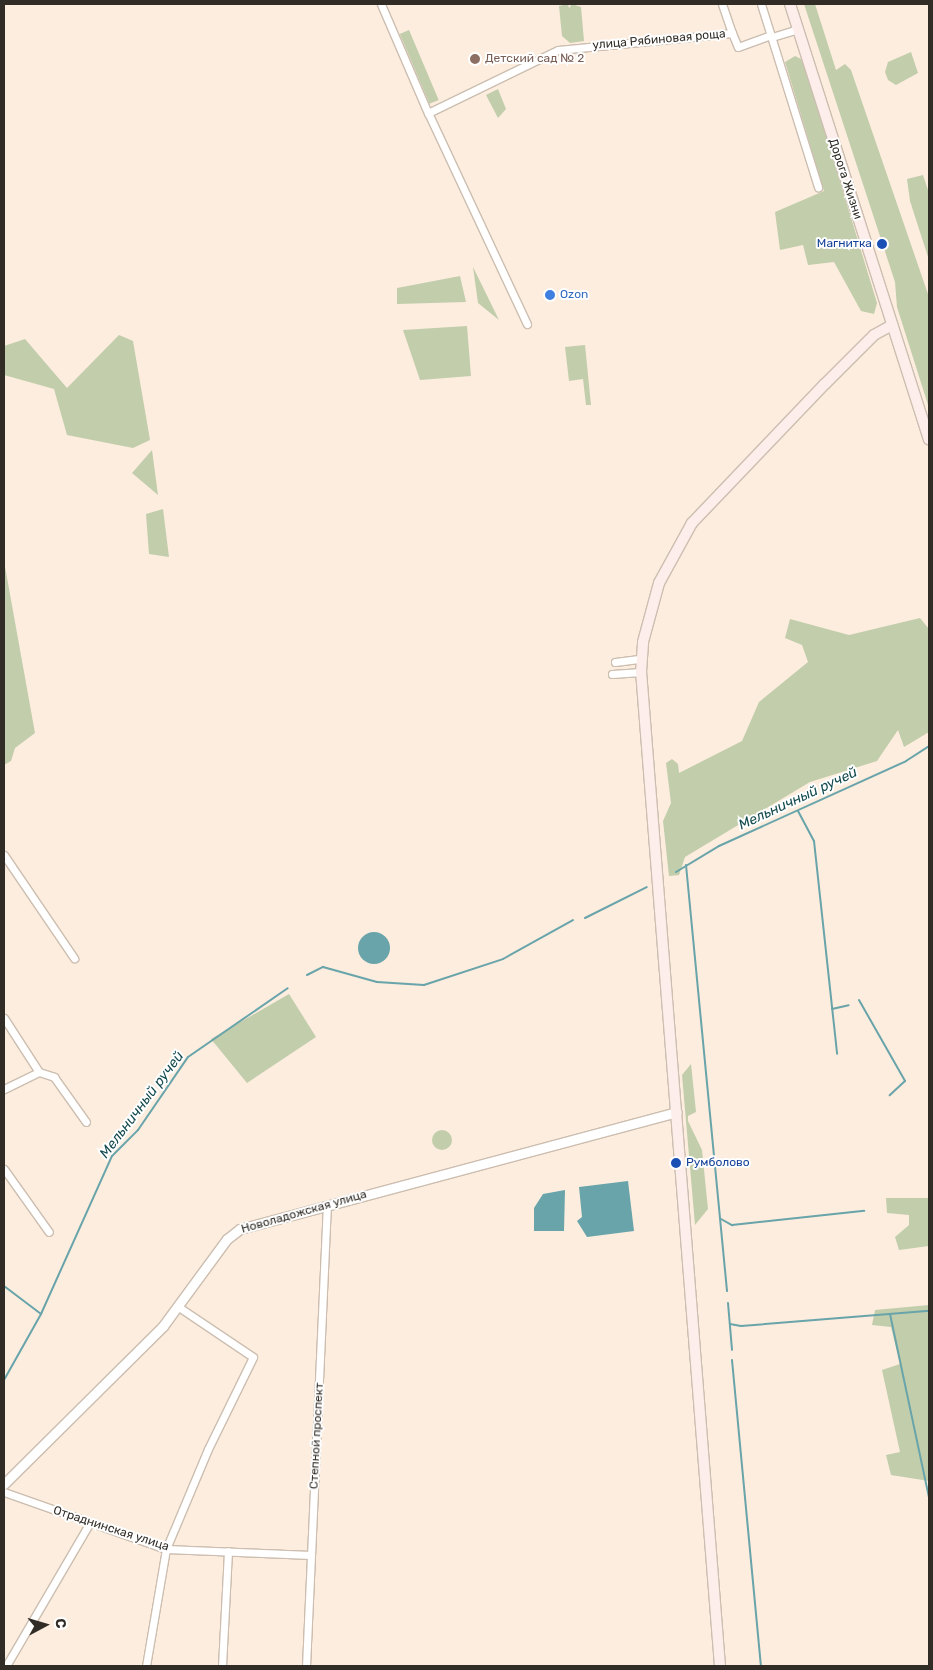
<!DOCTYPE html>
<meta charset="utf-8">
<style>
body{margin:0}
#map{position:relative;width:933px;height:1670px;overflow:hidden;background:#fcedde;font-family:Rubik,sans-serif}
div>[style]{position:absolute}
.green>*{inset:0;background:#c2cdab;transform-origin:0 0}
.round{border-radius:50%}
.water>*{inset:0;background:#68a4aa}
.stream>*{height:2px;margin:-1px;padding:0 1px;transform-origin:1px;border-radius:1px;background:#68a4aa}
.roads{filter:drop-shadow(1px 0 #ccbeb0) drop-shadow(-1px 0 #ccbeb0) drop-shadow(0 1px #ccbeb0) drop-shadow(0 -1px #ccbeb0)}
.minor>*{height:7px;margin:-3.5px;padding:0 3.5px;transform-origin:3.5px;border-radius:3.5px;background:#fff}
.tertiary>*{height:9px;margin:-4.5px;padding:0 4.5px;transform-origin:4.5px;border-radius:4.5px;background:#fff}
.secondary>*{height:10px;margin:-5px;padding:0 5px;transform-origin:5px;border-radius:5px;background:#feeeeb}
.dots>*{width:14px;height:14px;translate:-50% -50%;box-sizing:border-box;border:2px solid #fff;border-radius:50%}
span{translate:-50% -50%;white-space:nowrap;text-align:center;line-height:1.15;-webkit-text-stroke:4px #fff;paint-order:stroke}
.street-label{font-size:12px;color:#312c26}
.education-label{font-size:12px;color:#785e54}
.left{translate:0 -50%;text-align:left}
.transit-label{font-size:12px;color:#164399}
.right{translate:-100% -50%;text-align:right}
.shop-label{font-size:12px;color:#366cbe}
.water-label{font-size:14px;color:#134a4f;font-style:italic}
.frame{position:absolute;inset:0;border:5px solid #312c26;pointer-events:none}
.north{position:absolute;left:20px;top:1600px;width:50px;height:50px;-webkit-text-stroke:4px #fff;paint-order:stroke;rotate:84deg;font-size:14px;font-weight:700;line-height:20px;text-align:center;color:#312c26}
.north::after{content:'';display:block;margin:auto;width:18px;height:22px;background:#312c26;clip-path:polygon(50% 0,100% 100%,50% 72%,0 100%)}
</style>
<div id="map">
<div class="green">
<div style="clip-path:polygon(568px 4px,569px 8px,572px 4px,581px 7px,584px 41px,570px 43px,562px 36px,559px 6px)"></div>
<div style="clip-path:polygon(804px 4px,815px 4px,836px 70px,845px 64px,851px 70px,929px 297px,929px 408px,897px 307px,895px 282px)"></div>
<div style="left:409px;top:30px;width:76px;height:10px;rotate:67deg"></div>
<div style="clip-path:polygon(911px 52px,918px 73px,896px 85px,888px 80px,885px 72px,888px 62px)"></div>
<div style="clip-path:polygon(795px 56px,803px 60px,877px 303px,874px 314px,861px 311px,834px 262px,808px 265px,803px 245px,780px 250px,775px 212px,824px 191px,785px 62px)"></div>
<div style="clip-path:polygon(498px 89px,506px 109px,498px 118px,486px 95px)"></div>
<div style="clip-path:polygon(923px 175px,929px 193px,929px 260px,910px 201px,907px 179px)"></div>
<div style="clip-path:polygon(473px 267px,499px 320px,478px 303px)"></div>
<div style="clip-path:polygon(460px 276px,466px 302px,397px 304px,397px 288px)"></div>
<div style="clip-path:polygon(467px 326px,471px 376px,420px 380px,403px 330px)"></div>
<div style="clip-path:polygon(119px 335px,133px 341px,150px 440px,133px 448px,67px 435px,54px 389px,4px 375px,4px 346px,25px 339px,67px 388px)"></div>
<div style="clip-path:polygon(585px 345px,591px 405px,586px 405px,583px 379px,569px 381px,565px 347px)"></div>
<div style="clip-path:polygon(152px 450px,158px 495px,132px 473px)"></div>
<div style="clip-path:polygon(163px 509px,169px 557px,149px 554px,146px 514px)"></div>
<div style="clip-path:polygon(4px 561px,35px 733px,15px 748px,11px 761px,4px 765px)"></div>
<div style="clip-path:polygon(920px 618px,929px 629px,929px 732px,904px 747px,898px 730px,877px 761px,810px 782px,685px 857px,679px 875px,669px 876px,663px 821px,671px 803px,666px 763px,672px 759px,678px 764px,679px 773px,742px 741px,759px 702px,808px 662px,802px 645px,785px 638px,790px 619px,849px 635px)"></div>
<div style="clip-path:polygon(289px 994px,316px 1037px,247px 1083px,211px 1039px)"></div>
<div style="clip-path:polygon(691px 1064px,696px 1112px,688px 1116px,688px 1121px,702px 1150px,708px 1209px,695px 1225px,682px 1075px)"></div>
<div class="round" style="left:432px;top:1130px;width:20px;height:20px"></div>
<div style="clip-path:polygon(886px 1198px,929px 1198px,929px 1246px,899px 1250px,895px 1237px,909px 1225px,909px 1215px,887px 1213px)"></div>
<div style="clip-path:polygon(929px 1305px,929px 1481px,891px 1475px,886px 1455px,900px 1452px,882px 1370px,900px 1364px,891px 1327px,872px 1325px,875px 1310px)"></div>
</div>
<div class="water">
<div class="round" style="left:358px;top:932px;width:32px;height:32px"></div>
<div style="clip-path:polygon(628px 1181px,634px 1231px,587px 1237px,577px 1221px,582px 1217px,579px 1187px)"></div>
<div style="clip-path:polygon(565px 1190px,564px 1231px,534px 1231px,534px 1208px,543px 1194px)"></div>
</div>
<div class="stream">
<div style="left:798px;top:811px;width:34px;rotate:62deg"></div>
<div style="left:814px;top:841px;width:214px;rotate:83.8deg"></div>
<div style="left:686px;top:865px;width:428px;rotate:84.5deg"></div>
<div style="left:676px;top:872px;width:50px;rotate:-31.2deg"></div>
<div style="left:719px;top:846px;width:205px;rotate:-24.4deg"></div>
<div style="left:906px;top:761px;width:27px;rotate:-33deg"></div>
<div style="left:585px;top:918px;width:69px;rotate:-26.6deg"></div>
<div style="left:307px;top:975px;width:18px;rotate:-27deg"></div>
<div style="left:323px;top:967px;width:56px;rotate:15.5deg"></div>
<div style="left:377px;top:982px;width:47px;rotate:3.7deg"></div>
<div style="left:424px;top:985px;width:83px;rotate:-18.2deg"></div>
<div style="left:503px;top:959px;width:80px;rotate:-29.1deg"></div>
<div style="left:859px;top:1000px;width:93px;rotate:60.4deg"></div>
<div style="left:905px;top:1081px;width:21px;rotate:137deg"></div>
<div style="left:832px;top:1009px;width:17px;rotate:-13deg"></div>
<div style="left:721px;top:1219px;width:13px;rotate:29deg"></div>
<div style="left:732px;top:1225px;width:133px;rotate:-6.1deg"></div>
<div style="left:4px;top:1286px;width:46px;rotate:37.1deg"></div>
<div style="left:728px;top:1303px;width:47px;rotate:85.1deg"></div>
<div style="left:890px;top:1314px;width:187px;rotate:78deg"></div>
<div style="left:730px;top:1324px;width:11px;rotate:10deg"></div>
<div style="left:741px;top:1326px;width:189px;rotate:-4.6deg"></div>
<div style="left:732px;top:1360px;width:307px;rotate:84.6deg"></div>
<div style="left:4px;top:1380px;width:76px;rotate:-60.7deg"></div>
<div style="left:41px;top:1314px;width:173px;rotate:-65.8deg"></div>
<div style="left:112px;top:1156px;width:37px;rotate:-45deg"></div>
<div style="left:138px;top:1130px;width:88px;rotate:-55.6deg"></div>
<div style="left:188px;top:1057px;width:121px;rotate:-34.6deg"></div>
</div>
<div class="roads">
<div class="minor">
<div style="left:381px;top:4px;width:119px;rotate:66.7deg"></div>
<div style="left:722px;top:4px;width:31px;rotate:71deg"></div>
<div style="left:761px;top:4px;width:192px;rotate:72.7deg"></div>
<div style="left:772px;top:37px;width:27px;rotate:-17deg"></div>
<div style="left:527px;top:324px;width:233px;rotate:-115.1deg"></div>
<div style="left:428px;top:113px;width:144px;rotate:-25.9deg"></div>
<div style="left:558px;top:50px;width:175px;rotate:-5.6deg"></div>
<div style="left:732px;top:33px;width:15px;rotate:67deg"></div>
<div style="left:738px;top:47px;width:35px;rotate:-20deg"></div>
<div style="left:615px;top:662px;width:26px;rotate:-7deg"></div>
<div style="left:612px;top:674px;width:29px;rotate:-4deg"></div>
<div style="left:4px;top:855px;width:125px;rotate:55.8deg"></div>
<div style="left:4px;top:1018px;width:64px;rotate:57.1deg"></div>
<div style="left:39px;top:1072px;width:16px;rotate:18deg"></div>
<div style="left:54px;top:1077px;width:55px;rotate:54.6deg"></div>
<div style="left:4px;top:1089px;width:39px;rotate:-26deg"></div>
<div style="left:4px;top:1169px;width:77px;rotate:54.5deg"></div>
<div style="left:4px;top:1492px;width:172px;rotate:19.4deg"></div>
<div style="left:166px;top:1549px;width:145px;rotate:2.4deg"></div>
<div style="left:6px;top:1666px;width:164px;rotate:-59.7deg"></div>
<div style="left:146px;top:1666px;width:119px;rotate:-80.3deg"></div>
<div style="left:166px;top:1549px;width:108px;rotate:-67.2deg"></div>
<div style="left:208px;top:1449px;width:102px;rotate:-63.9deg"></div>
<div style="left:253px;top:1357px;width:88px;rotate:-146.1deg"></div>
<div style="left:222px;top:1666px;width:115px;rotate:-87deg"></div>
<div style="left:306px;top:1666px;width:461px;rotate:-87.4deg"></div>
</div>
<div class="tertiary">
<div style="left:4px;top:1484px;width:224px;rotate:-44.8deg"></div>
<div style="left:163px;top:1326px;width:108px;rotate:-53.7deg"></div>
<div style="left:227px;top:1239px;width:16px;rotate:-38deg"></div>
<div style="left:240px;top:1229px;width:452px;rotate:-15deg"></div>
</div>
<div class="secondary">
<div style="left:790px;top:4px;width:457px;rotate:72.3deg"></div>
<div style="left:720px;top:1666px;width:997px;rotate:-94.54deg"></div>
<div style="left:641px;top:672px;width:30px;rotate:-86deg"></div>
<div style="left:643px;top:642px;width:61px;rotate:-74.8deg"></div>
<div style="left:659px;top:583px;width:68px;rotate:-61.2deg"></div>
<div style="left:692px;top:523px;width:192px;rotate:-46.3deg"></div>
<div style="left:825px;top:384px;width:69px;rotate:-45deg"></div>
<div style="left:874px;top:335px;width:21px;rotate:-29deg"></div>
</div>
</div>
<div class="dots">
<div style="left:475px;top:59px;background:#8d6e63"></div>
<div style="left:882px;top:244px;background:#1a4fb4"></div>
<div style="left:550px;top:295px;background:#3f7fe0"></div>
<div style="left:676px;top:1163px;background:#1a4fb4"></div>
</div>
<div class="street-label">
<span style="left:659px;top:40px;rotate:-5deg">улица Рябиновая роща</span>
<span style="left:845px;top:179px;rotate:72deg">Дорога Жизни</span>
<span style="left:304px;top:1212px;rotate:-16deg">Новоладожская улица</span>
<span style="left:317px;top:1436px;rotate:-87deg">Степной проспект</span>
<span style="left:111px;top:1529px;rotate:18deg">Отраднинская улица</span>
</div>
<div class="education-label">
<span class="left" style="left:485px;top:59px">Детский сад № 2</span>
</div>
<div class="transit-label">
<span class="right" style="left:872px;top:244px">Магнитка</span>
<span class="left" style="left:686px;top:1163px">Румболово</span>
</div>
<div class="shop-label">
<span class="left" style="left:560px;top:295px">Ozon</span>
</div>
<div class="water-label">
<span style="left:798px;top:799px;rotate:-25deg">Мельничный ручей</span>
<span style="left:142px;top:1105px;rotate:-53deg">Мельничный ручей</span>
</div>
<div class="frame"></div>
<div class="north">С</div>
</div>
